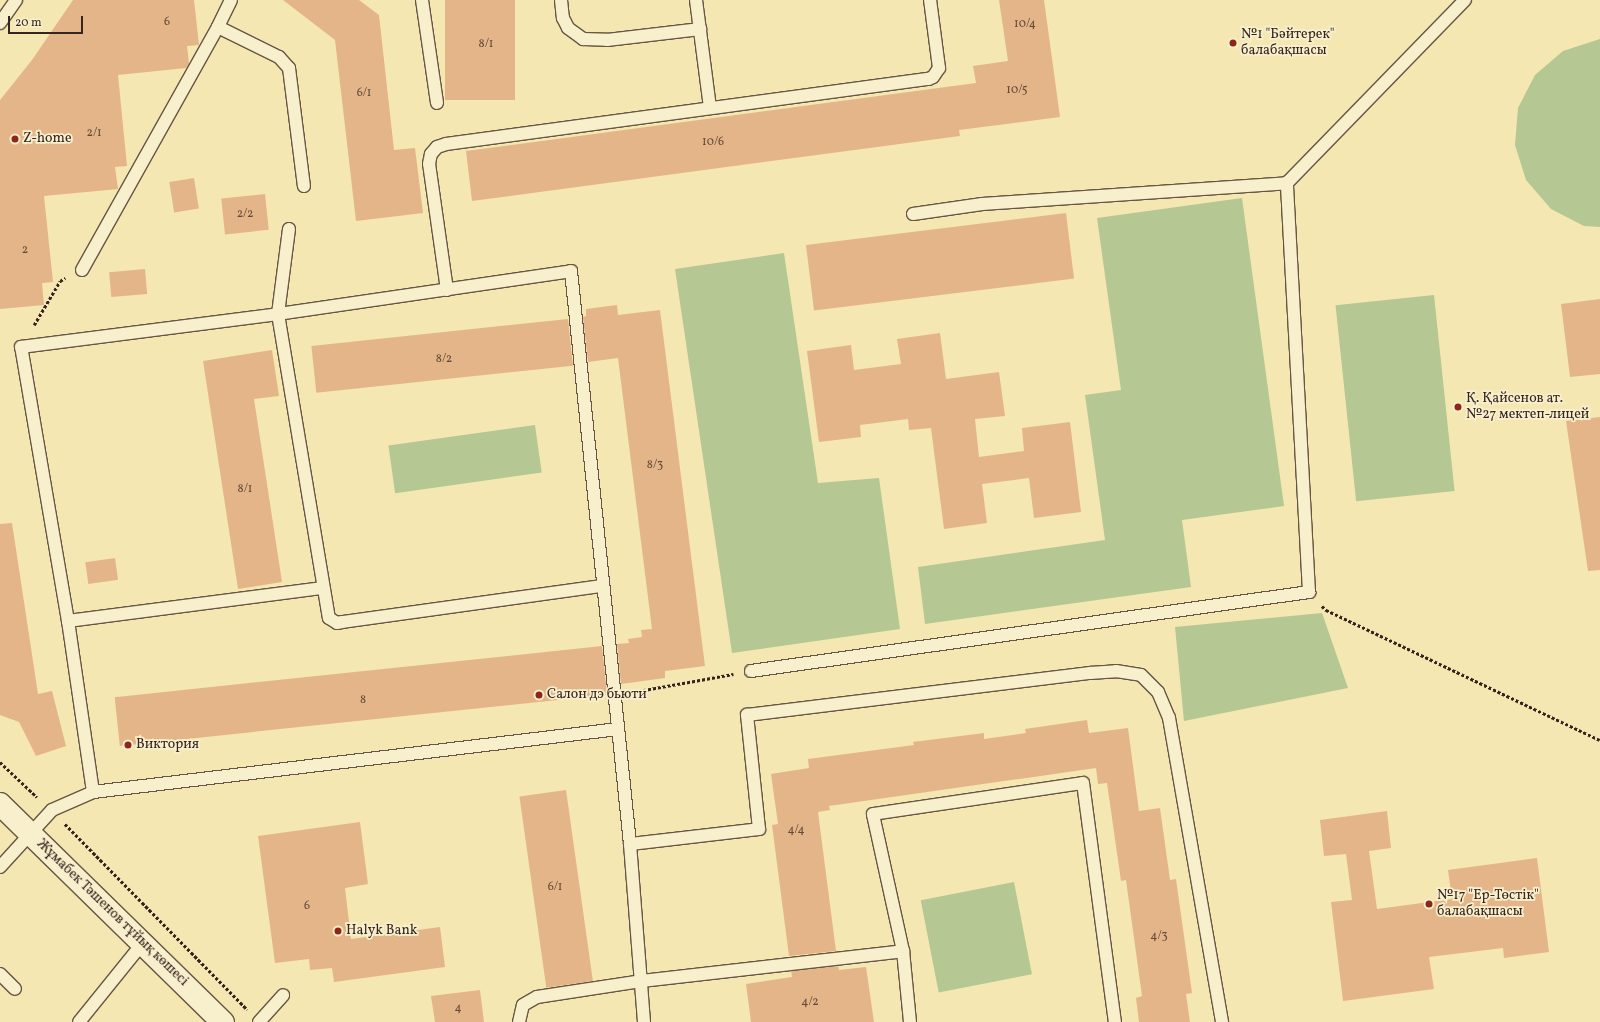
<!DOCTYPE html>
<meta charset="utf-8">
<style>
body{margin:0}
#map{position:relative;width:1600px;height:1022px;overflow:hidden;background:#f5e7b2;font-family:Vollkorn,serif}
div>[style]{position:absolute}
.green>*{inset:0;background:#b5c792;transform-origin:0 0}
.building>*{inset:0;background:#e4b588;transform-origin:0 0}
.path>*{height:2.5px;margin-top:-1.25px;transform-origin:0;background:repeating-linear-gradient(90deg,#36251e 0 3px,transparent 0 5px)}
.roads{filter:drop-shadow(1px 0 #665643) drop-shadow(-1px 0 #665643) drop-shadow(0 1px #665643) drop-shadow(0 -1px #665643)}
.service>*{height:12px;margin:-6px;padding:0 6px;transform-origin:6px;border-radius:6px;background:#f8efcd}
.tertiary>*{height:22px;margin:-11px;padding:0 11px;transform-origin:11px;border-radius:11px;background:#f8efcd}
.dots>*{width:11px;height:11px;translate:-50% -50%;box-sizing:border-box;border:2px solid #f8efcd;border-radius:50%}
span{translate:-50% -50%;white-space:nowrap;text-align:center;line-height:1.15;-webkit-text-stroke:3.5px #f8efcd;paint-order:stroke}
.number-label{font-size:12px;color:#624938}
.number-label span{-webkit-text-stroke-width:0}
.poi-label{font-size:14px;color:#36251e}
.left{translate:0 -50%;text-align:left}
.street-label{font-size:14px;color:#36251e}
.scale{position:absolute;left:8px;top:16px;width:75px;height:18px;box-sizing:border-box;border:2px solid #36251e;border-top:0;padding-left:5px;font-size:12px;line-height:14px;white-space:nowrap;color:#36251e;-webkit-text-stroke:3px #f8efcd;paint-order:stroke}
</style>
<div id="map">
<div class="green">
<div style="clip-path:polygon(1600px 39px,1600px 227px,1584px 226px,1551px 209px,1526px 180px,1515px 145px,1518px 108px,1535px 75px,1563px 51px)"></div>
<div style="clip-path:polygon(1242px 198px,1284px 506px,1182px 520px,1191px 587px,925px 624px,918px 567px,1105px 540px,1085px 395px,1121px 390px,1097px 218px)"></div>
<div style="clip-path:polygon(784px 253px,818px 483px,879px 478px,900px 629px,732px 653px,675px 269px)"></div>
<div style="left:1434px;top:295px;width:197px;height:99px;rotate:84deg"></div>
<div style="left:535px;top:425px;width:48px;height:148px;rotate:82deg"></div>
<div style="clip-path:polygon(1322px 613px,1348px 688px,1184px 721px,1175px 627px)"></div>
<div style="left:1014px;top:882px;width:94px;height:95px;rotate:79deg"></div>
</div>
<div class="building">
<div style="clip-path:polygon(73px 0,194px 0,199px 45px,187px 46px,189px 64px,186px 68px,118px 75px,127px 166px,115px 167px,118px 189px,44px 196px,53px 282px,42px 283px,44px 305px,0 309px,0 100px,32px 60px)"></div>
<div style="clip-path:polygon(283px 0,359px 0,379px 15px,394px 150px,415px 148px,423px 213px,356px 221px,335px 40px)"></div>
<div style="left:445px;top:0;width:70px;height:100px"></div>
<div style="clip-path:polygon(999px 0,1044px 0,1060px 117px,959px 130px,960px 136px,472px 201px,466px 151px,976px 83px,973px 66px,1008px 61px)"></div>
<div style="left:194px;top:178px;width:31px;height:25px;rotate:81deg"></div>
<div style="left:265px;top:194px;width:36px;height:44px;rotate:84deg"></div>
<div style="left:1066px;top:213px;width:66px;height:262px;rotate:83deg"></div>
<div style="left:145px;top:269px;width:25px;height:36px;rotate:85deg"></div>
<div style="clip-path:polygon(1600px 299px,1600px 374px,1570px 377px,1561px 304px)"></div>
<div style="clip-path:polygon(617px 305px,618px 315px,660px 310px,705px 666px,665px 671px,665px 678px,621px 684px,617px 644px,629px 643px,628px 639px,642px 637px,641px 630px,652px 629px,618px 358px,588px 362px,583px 317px,586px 316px,586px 309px)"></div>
<div style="left:568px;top:319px;width:47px;height:258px;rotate:84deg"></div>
<div style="clip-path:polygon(940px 333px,946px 379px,999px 372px,1005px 416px,975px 419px,979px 457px,1024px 451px,1022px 428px,1070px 422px,1081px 512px,1034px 518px,1029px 478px,982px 484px,987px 523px,944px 529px,931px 428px,909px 430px,908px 419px,860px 425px,861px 437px,819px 442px,807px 351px,851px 345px,854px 370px,901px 364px,897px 339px)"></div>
<div style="clip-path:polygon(272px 350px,279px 396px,254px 399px,282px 582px,238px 589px,203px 361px)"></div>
<div style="clip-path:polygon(1600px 417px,1600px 570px,1588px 571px,1566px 421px)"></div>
<div style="clip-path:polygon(12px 523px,38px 694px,52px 691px,66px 746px,36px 756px,19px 722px,0 715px,0 524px)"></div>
<div style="left:115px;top:558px;width:22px;height:30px;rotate:82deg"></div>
<div style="left:602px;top:646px;width:49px;height:490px;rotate:84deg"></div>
<div style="clip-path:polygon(1087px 720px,1089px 733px,1128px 728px,1139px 811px,1160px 808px,1170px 880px,1176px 879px,1192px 993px,1186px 994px,1190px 1022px,1139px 1022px,1136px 998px,1142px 996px,1126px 880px,1121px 881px,1107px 783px,1098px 784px,1096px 768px,829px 806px,830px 810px,818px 812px,836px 951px,789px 956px,772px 825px,778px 824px,771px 774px,809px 768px,808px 759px,914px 745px,913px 742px,984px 733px,984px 739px,1026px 733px,1025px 729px)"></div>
<div style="left:566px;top:790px;width:193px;height:47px;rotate:82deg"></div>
<div style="clip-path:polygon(1387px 811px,1391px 848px,1369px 851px,1377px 909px,1452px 899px,1448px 870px,1537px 858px,1549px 952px,1504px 958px,1503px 948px,1429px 957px,1434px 989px,1343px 1001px,1331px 902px,1352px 900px,1346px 854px,1324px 856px,1320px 820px)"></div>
<div style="clip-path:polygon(360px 822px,368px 884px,345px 888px,351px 939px,440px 927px,445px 967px,334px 982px,332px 968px,310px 970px,309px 959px,275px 963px,258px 836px)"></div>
<div style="clip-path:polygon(838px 966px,839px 970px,866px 967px,874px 1022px,751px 1022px,746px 984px,792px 977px,791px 971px)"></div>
<div style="clip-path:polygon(480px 990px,484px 1022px,435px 1022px,431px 996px)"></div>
</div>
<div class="path">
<div style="left:34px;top:325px;width:51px;rotate:-59.4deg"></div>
<div style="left:60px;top:281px;width:6px;rotate:-31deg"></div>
<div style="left:1322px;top:606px;width:6px;rotate:45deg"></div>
<div style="left:1326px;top:610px;width:303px;rotate:25.4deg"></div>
<div style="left:633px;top:692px;width:102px;rotate:-10.2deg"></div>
<div style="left:0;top:762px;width:51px;rotate:43.4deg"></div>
<div style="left:65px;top:824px;width:260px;rotate:45.5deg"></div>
</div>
<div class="roads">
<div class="service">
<div style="left:231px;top:0;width:30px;rotate:116deg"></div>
<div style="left:218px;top:27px;width:68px;rotate:26.2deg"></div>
<div style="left:279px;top:57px;width:15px;rotate:48deg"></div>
<div style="left:289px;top:68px;width:119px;rotate:82.8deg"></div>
<div style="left:422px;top:0;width:104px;rotate:81.7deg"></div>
<div style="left:561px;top:0;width:18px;rotate:84deg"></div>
<div style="left:563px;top:18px;width:11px;rotate:63deg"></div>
<div style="left:568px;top:28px;width:19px;rotate:36deg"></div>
<div style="left:583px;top:39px;width:24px;rotate:2deg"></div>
<div style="left:607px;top:40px;width:94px;rotate:-6.7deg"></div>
<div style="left:696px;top:0;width:109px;rotate:82.6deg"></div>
<div style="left:0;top:23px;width:28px;rotate:-55deg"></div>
<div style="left:913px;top:214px;width:70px;rotate:-8.2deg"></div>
<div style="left:982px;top:204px;width:306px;rotate:-3.9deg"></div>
<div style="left:289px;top:229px;width:86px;rotate:97.4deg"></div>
<div style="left:278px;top:314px;width:308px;rotate:80.5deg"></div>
<div style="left:329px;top:618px;width:9px;rotate:32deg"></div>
<div style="left:337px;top:623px;width:5px;rotate:-11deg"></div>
<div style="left:342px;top:622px;width:262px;rotate:-7.9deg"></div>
<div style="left:82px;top:270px;width:278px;rotate:-60.8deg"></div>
<div style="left:447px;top:290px;width:127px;rotate:-98.1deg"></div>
<div style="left:429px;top:164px;width:10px;rotate:-79deg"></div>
<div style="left:431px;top:154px;width:9px;rotate:-49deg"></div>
<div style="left:437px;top:147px;width:9px;rotate:-18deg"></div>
<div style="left:446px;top:144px;width:487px;rotate:-7.7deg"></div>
<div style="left:929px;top:79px;width:4px;rotate:-27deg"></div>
<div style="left:933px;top:77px;width:11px;rotate:-56deg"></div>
<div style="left:939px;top:68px;width:69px;rotate:-97.5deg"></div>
<div style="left:68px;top:621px;width:278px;rotate:-99.7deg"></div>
<div style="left:21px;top:347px;width:259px;rotate:-7.3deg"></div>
<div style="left:278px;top:314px;width:296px;rotate:-8.3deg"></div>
<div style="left:571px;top:271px;width:576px;rotate:84.12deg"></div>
<div style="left:630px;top:844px;width:179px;rotate:85.5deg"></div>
<div style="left:751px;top:671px;width:564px;rotate:-8.06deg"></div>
<div style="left:1309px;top:592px;width:410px;rotate:-93.1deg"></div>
<div style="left:1287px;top:183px;width:255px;rotate:-45.8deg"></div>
<div style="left:93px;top:792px;width:173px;rotate:-98.3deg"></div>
<div style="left:68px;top:621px;width:257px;rotate:-7.4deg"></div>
<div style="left:630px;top:844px;width:130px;rotate:-6.6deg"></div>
<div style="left:759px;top:829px;width:115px;rotate:-96deg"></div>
<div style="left:747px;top:715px;width:346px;rotate:-7deg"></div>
<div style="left:1090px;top:673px;width:26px;rotate:-4deg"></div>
<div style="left:1116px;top:671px;width:25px;rotate:9deg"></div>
<div style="left:1141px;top:675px;width:24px;rotate:45deg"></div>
<div style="left:1158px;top:692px;width:28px;rotate:67deg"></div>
<div style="left:1169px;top:718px;width:309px;rotate:80.1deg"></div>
<div style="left:0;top:867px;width:77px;rotate:-47.6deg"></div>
<div style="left:52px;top:810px;width:45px;rotate:-23.7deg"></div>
<div style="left:93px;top:792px;width:529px;rotate:-6.84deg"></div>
<div style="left:0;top:974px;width:21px;rotate:45deg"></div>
<div style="left:79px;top:1022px;width:100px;rotate:-51.1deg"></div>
<div style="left:259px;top:1022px;width:36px;rotate:-48deg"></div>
<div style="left:519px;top:1022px;width:17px;rotate:-77deg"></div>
<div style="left:523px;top:1005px;width:16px;rotate:-30deg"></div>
<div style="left:537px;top:997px;width:105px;rotate:-8.7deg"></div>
<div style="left:641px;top:981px;width:264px;rotate:-6.5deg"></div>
<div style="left:910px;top:1022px;width:71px;rotate:-95.6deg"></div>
<div style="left:903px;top:951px;width:140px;rotate:-102.4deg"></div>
<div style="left:873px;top:814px;width:212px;rotate:-8.4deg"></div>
<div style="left:1083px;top:783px;width:241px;rotate:82.4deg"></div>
</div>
<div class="tertiary">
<div style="left:0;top:804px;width:312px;rotate:44.4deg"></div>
</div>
</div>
<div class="dots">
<div style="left:1233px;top:43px;background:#8f2418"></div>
<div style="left:15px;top:139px;background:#8f2418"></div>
<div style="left:1458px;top:407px;background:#8f2418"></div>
<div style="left:539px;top:695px;background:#8f2418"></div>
<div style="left:128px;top:745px;background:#8f2418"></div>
<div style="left:1429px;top:904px;background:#8f2418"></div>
<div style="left:338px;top:931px;background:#8f2418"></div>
</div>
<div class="number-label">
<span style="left:167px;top:23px">6</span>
<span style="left:1025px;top:25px">10/4</span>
<span style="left:486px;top:45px">8/1</span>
<span style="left:1017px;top:91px">10/5</span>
<span style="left:364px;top:94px">6/1</span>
<span style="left:94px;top:134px">2/1</span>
<span style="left:713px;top:143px">10/6</span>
<span style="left:245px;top:215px">2/2</span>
<span style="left:25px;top:251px">2</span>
<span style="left:444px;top:360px">8/2</span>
<span style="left:655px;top:466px">8/3</span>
<span style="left:245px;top:490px">8/1</span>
<span style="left:363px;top:701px">8</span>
<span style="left:796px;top:831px">4/4</span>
<span style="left:555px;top:888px">6/1</span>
<span style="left:307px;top:907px">6</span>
<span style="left:1159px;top:937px">4/3</span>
<span style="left:810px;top:1003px">4/2</span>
<span style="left:458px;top:1009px">4</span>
</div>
<div class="poi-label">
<span class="left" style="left:1241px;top:43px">№1 "Бәйтерек"<br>балабақшасы</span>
<span class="left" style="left:23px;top:139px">Z-home</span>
<span class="left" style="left:1466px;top:407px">Қ. Қайсенов ат.<br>№27 мектеп-лицей</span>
<span class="left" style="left:547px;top:695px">Салон дэ бьюти</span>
<span class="left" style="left:136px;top:745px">Виктория</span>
<span class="left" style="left:1437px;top:904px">№17 "Ер-Төстік"<br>балабақшасы</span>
<span class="left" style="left:346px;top:931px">Halyk Bank</span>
</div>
<div class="street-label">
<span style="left:112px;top:913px;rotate:44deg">Жұмабек Тәшенов тұйық көшесі</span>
</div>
<div class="scale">20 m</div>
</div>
